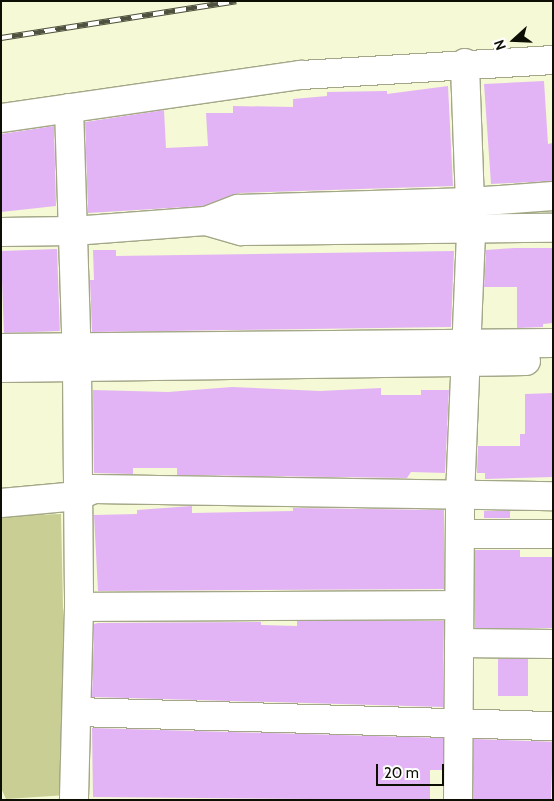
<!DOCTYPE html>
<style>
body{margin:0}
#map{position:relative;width:554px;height:801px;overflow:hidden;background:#f5f9d6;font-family:Cabin,sans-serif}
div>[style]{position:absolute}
.green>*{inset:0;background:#c8ce94}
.building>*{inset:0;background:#e2b4f5;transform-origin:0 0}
.roads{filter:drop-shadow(1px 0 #a3a787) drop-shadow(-1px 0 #a3a787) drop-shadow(0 1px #a3a787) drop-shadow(0 -1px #a3a787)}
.minor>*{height:28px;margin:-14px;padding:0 14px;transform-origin:14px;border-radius:14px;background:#fff}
.rail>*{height:5.5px;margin-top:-2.75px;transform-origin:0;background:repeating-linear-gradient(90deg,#fff 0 11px,#4f513f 0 22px);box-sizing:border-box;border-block:1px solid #4f513f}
span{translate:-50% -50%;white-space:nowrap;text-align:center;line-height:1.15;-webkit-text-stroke:5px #fff;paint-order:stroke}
.frame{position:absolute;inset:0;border:2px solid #0d0f04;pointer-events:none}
.north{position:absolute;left:489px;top:15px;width:50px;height:50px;-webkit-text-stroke:4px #fff;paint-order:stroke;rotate:250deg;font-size:14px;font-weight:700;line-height:20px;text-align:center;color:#0d0f04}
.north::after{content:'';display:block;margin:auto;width:18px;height:22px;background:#0d0f04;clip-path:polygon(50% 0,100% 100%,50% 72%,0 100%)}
.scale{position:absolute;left:376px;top:764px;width:68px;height:22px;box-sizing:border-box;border:2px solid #0d0f04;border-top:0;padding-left:6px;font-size:15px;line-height:18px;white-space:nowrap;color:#0d0f04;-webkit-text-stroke:4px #fff;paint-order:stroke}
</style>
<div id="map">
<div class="green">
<div style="clip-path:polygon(61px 514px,67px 795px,6px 799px,1px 788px,1px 516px)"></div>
</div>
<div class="building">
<div style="clip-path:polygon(544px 81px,548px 144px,553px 143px,553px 181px,491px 184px,484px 84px)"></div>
<div style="clip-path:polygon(448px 86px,453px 186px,238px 193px,203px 206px,88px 213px,85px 122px,164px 110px,166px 148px,208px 146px,206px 113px,233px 113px,233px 106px,293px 107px,293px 99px,327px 96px,327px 92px,387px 91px,387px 94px)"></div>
<div style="clip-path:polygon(54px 126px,56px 206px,1px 212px,1px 134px)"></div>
<div style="clip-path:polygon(514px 248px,553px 248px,553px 323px,543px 324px,543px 327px,517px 328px,517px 287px,484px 287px,486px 250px)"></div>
<div style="left:57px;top:249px;width:82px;height:56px;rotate:88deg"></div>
<div style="clip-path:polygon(93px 250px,116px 250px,116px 256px,454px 251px,451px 327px,92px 332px,90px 280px,94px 280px)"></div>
<div style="clip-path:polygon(232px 387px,320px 391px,381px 388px,381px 395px,421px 395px,421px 390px,449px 390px,445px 473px,411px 472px,407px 478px,177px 475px,177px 468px,133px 468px,133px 474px,94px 473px,93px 390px,168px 392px)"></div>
<div style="clip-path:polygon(553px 393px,553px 477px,485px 479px,485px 473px,477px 473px,478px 446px,520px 446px,520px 434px,525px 434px,525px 394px)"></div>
<div style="clip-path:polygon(192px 506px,192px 513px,293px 511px,293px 508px,444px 510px,444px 589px,98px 591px,94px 515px,137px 514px,137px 510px)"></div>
<div style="left:484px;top:511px;width:26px;height:7px"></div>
<div style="clip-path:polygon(475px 550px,520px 550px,520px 557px,552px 557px,553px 628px,475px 628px)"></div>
<div style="clip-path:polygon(297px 621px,444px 621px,443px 707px,92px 697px,94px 624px,98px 623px,261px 622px,261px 625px,297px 626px)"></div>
<div style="left:498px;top:659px;width:30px;height:37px"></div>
<div style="clip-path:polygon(92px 728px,443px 738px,443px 770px,430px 770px,430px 800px,93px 797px)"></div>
<div style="left:474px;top:739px;width:79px;height:61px;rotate:2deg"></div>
</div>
<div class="roads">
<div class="minor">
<div style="left:69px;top:108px;width:260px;rotate:88.2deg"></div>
<div style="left:77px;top:368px;width:239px;rotate:89.5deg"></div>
<div style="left:79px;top:607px;width:193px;rotate:91.5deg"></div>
<div style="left:1px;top:118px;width:303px;rotate:-8.2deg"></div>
<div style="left:301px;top:75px;width:252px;rotate:-3.4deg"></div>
<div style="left:206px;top:221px;width:37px;rotate:16deg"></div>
<div style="left:242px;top:231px;width:311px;rotate:-0.6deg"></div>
<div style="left:1px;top:232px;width:72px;rotate:-0.8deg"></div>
<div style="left:73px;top:231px;width:133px;rotate:-4.3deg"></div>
<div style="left:206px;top:221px;width:34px;rotate:-21deg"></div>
<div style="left:238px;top:209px;width:233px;rotate:-1.7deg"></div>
<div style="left:471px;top:202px;width:82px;rotate:-4.2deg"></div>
<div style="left:1px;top:348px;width:552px;rotate:-0.52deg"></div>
<div style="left:1px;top:368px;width:525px;rotate:-0.76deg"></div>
<div style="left:1px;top:503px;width:77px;rotate:-5.2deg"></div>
<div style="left:78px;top:496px;width:17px;rotate:-24deg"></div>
<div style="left:94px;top:489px;width:459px;rotate:0.9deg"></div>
<div style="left:462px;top:534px;width:91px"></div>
<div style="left:79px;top:607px;width:380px;rotate:-0.3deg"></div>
<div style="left:459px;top:643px;width:94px;rotate:0.6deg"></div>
<div style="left:77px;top:712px;width:476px;rotate:1.7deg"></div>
<div style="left:458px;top:800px;width:304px;rotate:-89.6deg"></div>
<div style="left:460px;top:496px;width:266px;rotate:-87.6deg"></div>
<div style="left:471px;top:230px;width:167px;rotate:-92.1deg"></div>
</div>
</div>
<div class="rail">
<div style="left:1px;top:38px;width:238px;rotate:-8.9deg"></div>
</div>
<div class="frame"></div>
<div class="north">N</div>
<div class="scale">20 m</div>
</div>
